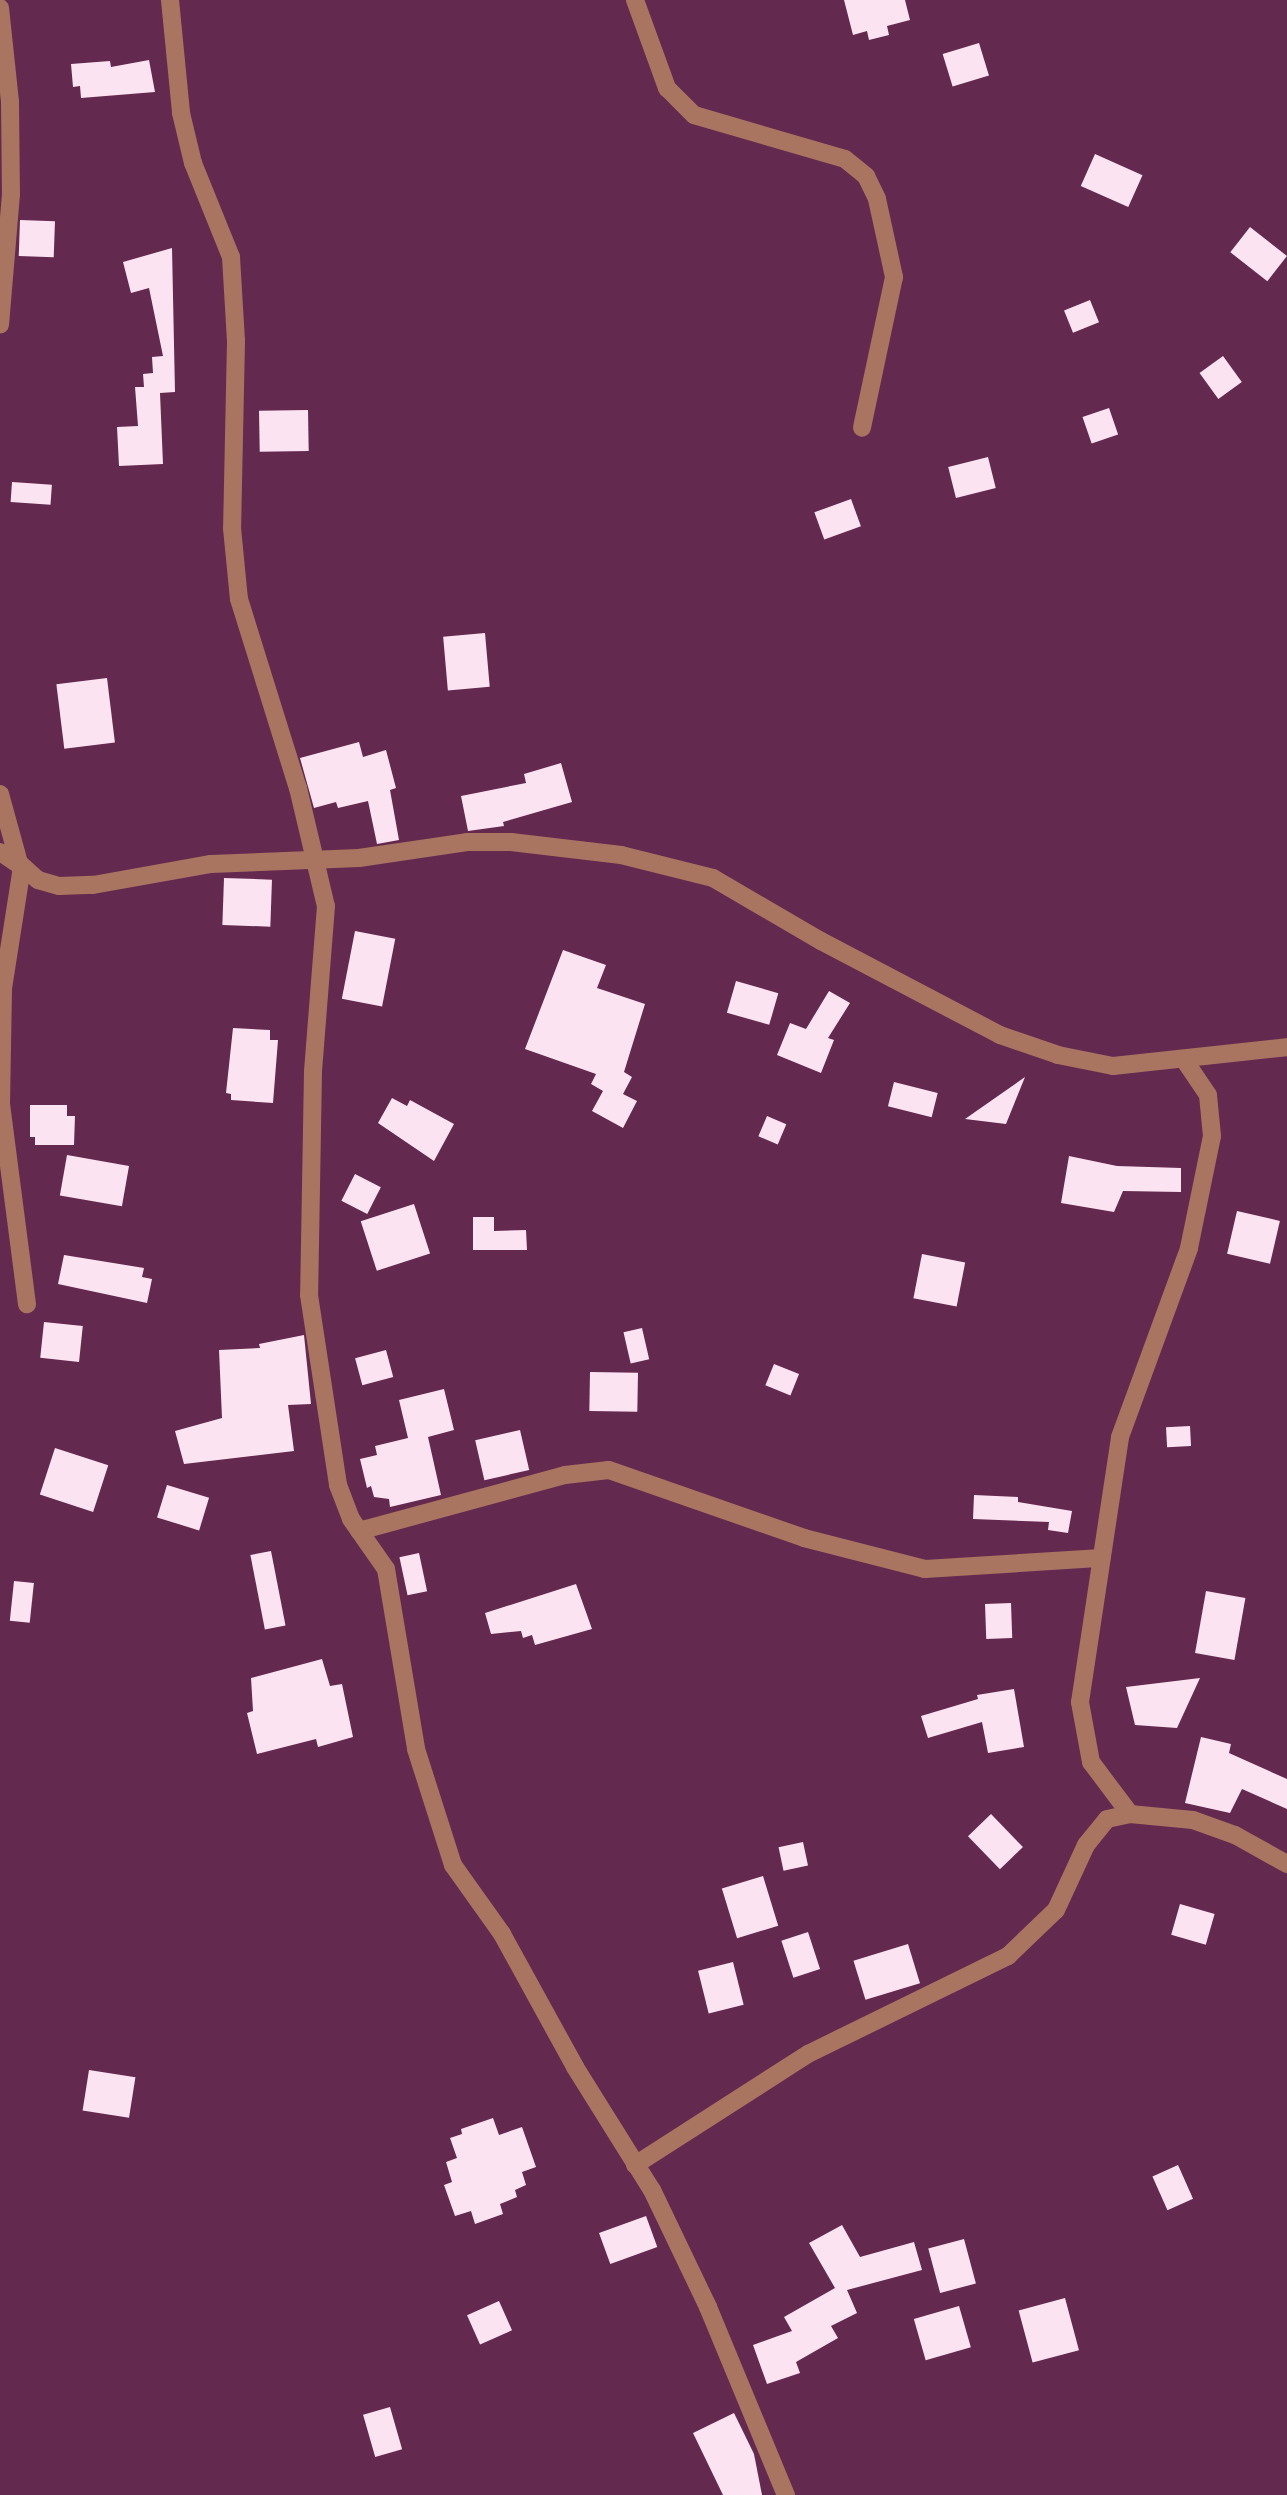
<!DOCTYPE html>
<style>
body{margin:0}
#map{position:relative;width:1287px;height:2495px;overflow:hidden;background:#64294f;font-family:"Public Sans",sans-serif}
div>[style]{position:absolute}
.building>*{inset:0;background:#fce3f1;transform-origin:0 0}
.minor>*{height:18px;margin:-9px;padding:0 9px;transform-origin:9px;border-radius:9px;background:#aa7560}
span{translate:-50% -50%;white-space:nowrap;text-align:center;line-height:1.15;-webkit-text-stroke:7px #391e2f;paint-order:stroke}
</style>
<div id="map">
<div class="building">
<div style="clip-path:polygon(844px 0,905px 0,910px 20px,887px 26px,889px 35px,869px 40px,867px 31px,853px 35px)"></div>
<div style="left:979px;top:43px;width:34px;height:38px;rotate:73deg"></div>
<div style="clip-path:polygon(149px 60px,155px 92px,81px 98px,80px 86px,73px 87px,71px 64px,110px 61px,111px 67px)"></div>
<div style="left:1095px;top:154px;width:52px;height:35px;rotate:24deg"></div>
<div style="left:20px;top:220px;width:35px;height:36px;rotate:2deg"></div>
<div style="left:1250px;top:227px;width:47px;height:32px;rotate:38deg"></div>
<div style="clip-path:polygon(172px 248px,175px 392px,160px 393px,163px 464px,119px 466px,117px 427px,138px 426px,135px 387px,144px 387px,143px 374px,153px 373px,152px 357px,163px 356px,149px 288px,131px 293px,123px 262px)"></div>
<div style="left:1090px;top:300px;width:24px;height:28px;rotate:68deg"></div>
<div style="left:1223px;top:356px;width:32px;height:29px;rotate:54deg"></div>
<div style="left:1109px;top:408px;width:28px;height:28px;rotate:71deg"></div>
<div style="left:308px;top:410px;width:41px;height:49px;rotate:89deg"></div>
<div style="left:988px;top:457px;width:32px;height:41px;rotate:76deg"></div>
<div style="left:12px;top:482px;width:40px;height:20px;rotate:4deg"></div>
<div style="left:851px;top:499px;width:29px;height:39px;rotate:70deg"></div>
<div style="left:485px;top:633px;width:54px;height:42px;rotate:85deg"></div>
<div style="left:107px;top:678px;width:65px;height:51px;rotate:83deg"></div>
<div style="clip-path:polygon(359px 742px,363px 757px,386px 750px,396px 788px,390px 790px,399px 840px,377px 844px,368px 801px,338px 808px,336px 802px,314px 808px,300px 758px)"></div>
<div style="clip-path:polygon(561px 763px,572px 802px,503px 822px,504px 826px,468px 831px,461px 796px,526px 783px,524px 774px)"></div>
<div style="left:224px;top:878px;width:48px;height:47px;rotate:2deg"></div>
<div style="left:355px;top:931px;width:41px;height:69px;rotate:11deg"></div>
<div style="clip-path:polygon(563px 950px,606px 965px,597px 988px,645px 1004px,624px 1072px,632px 1077px,623px 1094px,637px 1101px,623px 1128px,592px 1111px,603px 1091px,591px 1084px,596px 1074px,525px 1049px)"></div>
<div style="left:736px;top:981px;width:44px;height:33px;rotate:16deg"></div>
<div style="clip-path:polygon(829px 991px,850px 1003px,828px 1038px,834px 1040px,821px 1073px,777px 1055px,790px 1023px,806px 1029px)"></div>
<div style="clip-path:polygon(233px 1028px,270px 1030px,270px 1040px,278px 1040px,273px 1103px,231px 1100px,231px 1094px,226px 1093px)"></div>
<div style="clip-path:polygon(1025px 1077px,1006px 1124px,965px 1119px)"></div>
<div style="left:894px;top:1082px;width:45px;height:25px;rotate:14deg"></div>
<div style="clip-path:polygon(392px 1098px,407px 1106px,410px 1100px,454px 1124px,434px 1161px,378px 1123px)"></div>
<div style="clip-path:polygon(30px 1105px,67px 1105px,67px 1116px,75px 1116px,74px 1145px,35px 1145px,35px 1137px,30px 1137px)"></div>
<div style="left:767px;top:1116px;width:21px;height:22px;rotate:23deg"></div>
<div style="left:67px;top:1155px;width:63px;height:41px;rotate:10deg"></div>
<div style="clip-path:polygon(1069px 1156px,1117px 1166px,1181px 1168px,1181px 1192px,1123px 1191px,1114px 1212px,1061px 1203px)"></div>
<div style="left:355px;top:1174px;width:29px;height:30px;rotate:27deg"></div>
<div style="left:414px;top:1204px;width:52px;height:56px;rotate:72deg"></div>
<div style="left:1237px;top:1211px;width:44px;height:44px;rotate:13deg"></div>
<div style="clip-path:polygon(473px 1217px,494px 1217px,494px 1231px,526px 1230px,527px 1250px,473px 1250px)"></div>
<div style="left:922px;top:1254px;width:44px;height:45px;rotate:11deg"></div>
<div style="clip-path:polygon(64px 1255px,144px 1268px,142px 1277px,152px 1279px,147px 1303px,58px 1284px)"></div>
<div style="left:44px;top:1322px;width:39px;height:36px;rotate:6deg"></div>
<div style="left:642px;top:1328px;width:32px;height:19px;rotate:77deg"></div>
<div style="clip-path:polygon(304px 1335px,311px 1404px,288px 1405px,294px 1451px,184px 1464px,175px 1431px,222px 1418px,219px 1350px,260px 1348px,259px 1344px)"></div>
<div style="left:386px;top:1350px;width:28px;height:32px;rotate:75deg"></div>
<div style="left:774px;top:1364px;width:27px;height:23px;rotate:22deg"></div>
<div style="left:590px;top:1372px;width:48px;height:39px;rotate:1deg"></div>
<div style="clip-path:polygon(444px 1389px,454px 1430px,428px 1437px,441px 1495px,390px 1507px,389px 1499px,374px 1497px,371px 1486px,367px 1488px,360px 1459px,377px 1455px,375px 1446px,408px 1438px,399px 1400px)"></div>
<div style="left:1190px;top:1426px;width:20px;height:24px;rotate:87deg"></div>
<div style="left:520px;top:1430px;width:41px;height:46px;rotate:77deg"></div>
<div style="left:55px;top:1448px;width:56px;height:49px;rotate:18deg"></div>
<div style="left:167px;top:1485px;width:44px;height:34px;rotate:17deg"></div>
<div style="clip-path:polygon(974px 1495px,1018px 1497px,1018px 1502px,1072px 1511px,1068px 1533px,1048px 1530px,1049px 1522px,973px 1519px)"></div>
<div style="left:271px;top:1551px;width:76px;height:21px;rotate:79deg"></div>
<div style="left:419px;top:1553px;width:39px;height:20px;rotate:78deg"></div>
<div style="left:14px;top:1581px;width:20px;height:40px;rotate:6deg"></div>
<div style="clip-path:polygon(576px 1584px,592px 1629px,535px 1645px,532px 1635px,523px 1638px,521px 1631px,491px 1634px,485px 1613px)"></div>
<div style="left:1206px;top:1591px;width:40px;height:63px;rotate:10deg"></div>
<div style="left:1011px;top:1603px;width:35px;height:26px;rotate:88deg"></div>
<div style="clip-path:polygon(322px 1659px,330px 1686px,342px 1684px,353px 1737px,318px 1747px,316px 1739px,257px 1754px,247px 1713px,253px 1711px,251px 1678px)"></div>
<div style="clip-path:polygon(1200px 1678px,1177px 1728px,1135px 1725px,1126px 1687px)"></div>
<div style="clip-path:polygon(1014px 1689px,1024px 1747px,988px 1753px,982px 1722px,928px 1738px,921px 1716px,978px 1699px,977px 1695px)"></div>
<div style="clip-path:polygon(1201px 1737px,1231px 1744px,1229px 1753px,1287px 1779px,1287px 1809px,1242px 1789px,1230px 1813px,1185px 1803px)"></div>
<div style="left:991px;top:1814px;width:46px;height:32px;rotate:46deg"></div>
<div style="left:803px;top:1842px;width:24px;height:25px;rotate:78deg"></div>
<div style="left:763px;top:1876px;width:52px;height:43px;rotate:73deg"></div>
<div style="left:1180px;top:1904px;width:36px;height:32px;rotate:16deg"></div>
<div style="left:808px;top:1932px;width:39px;height:28px;rotate:72deg"></div>
<div style="left:908px;top:1944px;width:41px;height:57px;rotate:73deg"></div>
<div style="left:733px;top:1962px;width:44px;height:36px;rotate:76deg"></div>
<div style="left:89px;top:2070px;width:47px;height:41px;rotate:9deg"></div>
<div style="clip-path:polygon(493px 2118px,499px 2135px,522px 2127px,536px 2167px,522px 2172px,526px 2185px,515px 2190px,517px 2197px,500px 2204px,503px 2214px,475px 2224px,471px 2211px,455px 2216px,444px 2185px,452px 2182px,446px 2162px,457px 2158px,450px 2138px,462px 2134px,461px 2129px)"></div>
<div style="left:1178px;top:2165px;width:37px;height:28px;rotate:66deg"></div>
<div style="left:646px;top:2216px;width:33px;height:50px;rotate:70deg"></div>
<div style="clip-path:polygon(842px 2225px,860px 2257px,914px 2242px,922px 2270px,847px 2290px,857px 2313px,831px 2326px,838px 2338px,796px 2362px,800px 2373px,767px 2384px,753px 2345px,792px 2331px,784px 2317px,835px 2288px,809px 2243px)"></div>
<div style="left:964px;top:2239px;width:46px;height:37px;rotate:75deg"></div>
<div style="left:1065px;top:2298px;width:54px;height:48px;rotate:75deg"></div>
<div style="left:499px;top:2301px;width:32px;height:35px;rotate:66deg"></div>
<div style="left:959px;top:2306px;width:43px;height:47px;rotate:74deg"></div>
<div style="left:390px;top:2407px;width:44px;height:28px;rotate:74deg"></div>
<div style="clip-path:polygon(734px 2413px,754px 2454px,762px 2495px,723px 2495px,693px 2433px)"></div>
</div>
<div class="minor">
<div style="left:170px;top:0;width:114px;rotate:84.4deg"></div>
<div style="left:181px;top:113px;width:51px;rotate:76.5deg"></div>
<div style="left:193px;top:163px;width:101px;rotate:68deg"></div>
<div style="left:231px;top:257px;width:84px;rotate:86.6deg"></div>
<div style="left:236px;top:341px;width:187px;rotate:91.2deg"></div>
<div style="left:232px;top:528px;width:71px;rotate:84.4deg"></div>
<div style="left:239px;top:599px;width:198px;rotate:72.7deg"></div>
<div style="left:298px;top:788px;width:121px;rotate:76.7deg"></div>
<div style="left:326px;top:906px;width:167px;rotate:94.5deg"></div>
<div style="left:313px;top:1072px;width:223px;rotate:91deg"></div>
<div style="left:309px;top:1295px;width:192px;rotate:81.3deg"></div>
<div style="left:338px;top:1485px;width:36px;rotate:69deg"></div>
<div style="left:351px;top:1519px;width:61px;rotate:55deg"></div>
<div style="left:386px;top:1569px;width:182px;rotate:80.5deg"></div>
<div style="left:416px;top:1749px;width:122px;rotate:72.3deg"></div>
<div style="left:453px;top:1865px;width:85px;rotate:54.6deg"></div>
<div style="left:502px;top:1934px;width:152px;rotate:61.2deg"></div>
<div style="left:575px;top:2067px;width:145px;rotate:58deg"></div>
<div style="left:652px;top:2190px;width:130px;rotate:64.4deg"></div>
<div style="left:708px;top:2307px;width:204px;rotate:67.5deg"></div>
<div style="left:635px;top:0;width:94px;rotate:70deg"></div>
<div style="left:667px;top:88px;width:38px;rotate:45deg"></div>
<div style="left:694px;top:115px;width:157px;rotate:16.2deg"></div>
<div style="left:845px;top:159px;width:27px;rotate:39deg"></div>
<div style="left:866px;top:176px;width:25px;rotate:64deg"></div>
<div style="left:877px;top:199px;width:80px;rotate:77.7deg"></div>
<div style="left:894px;top:277px;width:154px;rotate:102deg"></div>
<div style="left:0;top:8px;width:95px;rotate:83.9deg"></div>
<div style="left:10px;top:102px;width:92px;rotate:89.4deg"></div>
<div style="left:11px;top:194px;width:131px;rotate:94.8deg"></div>
<div style="left:0;top:794px;width:72px;rotate:74.6deg"></div>
<div style="left:19px;top:863px;width:25px;rotate:42deg"></div>
<div style="left:38px;top:880px;width:22px;rotate:16deg"></div>
<div style="left:59px;top:886px;width:34px;rotate:-2deg"></div>
<div style="left:93px;top:885px;width:120px;rotate:-10.1deg"></div>
<div style="left:211px;top:864px;width:148px;rotate:-2.3deg"></div>
<div style="left:359px;top:858px;width:109px;rotate:-8.4deg"></div>
<div style="left:467px;top:842px;width:44px"></div>
<div style="left:511px;top:842px;width:111px;rotate:6.7deg"></div>
<div style="left:621px;top:855px;width:95px;rotate:14deg"></div>
<div style="left:713px;top:878px;width:125px;rotate:30.3deg"></div>
<div style="left:821px;top:941px;width:202px;rotate:27.7deg"></div>
<div style="left:1000px;top:1035px;width:61px;rotate:19deg"></div>
<div style="left:1058px;top:1055px;width:56px;rotate:11.3deg"></div>
<div style="left:1113px;top:1066px;width:175px;rotate:-6.2deg"></div>
<div style="left:0;top:852px;width:27px;rotate:34deg"></div>
<div style="left:22px;top:867px;width:123px;rotate:98.9deg"></div>
<div style="left:3px;top:989px;width:115px;rotate:91deg"></div>
<div style="left:1px;top:1104px;width:202px;rotate:82.6deg"></div>
<div style="left:359px;top:1531px;width:213px;rotate:-15.2deg"></div>
<div style="left:565px;top:1475px;width:44px;rotate:-6.5deg"></div>
<div style="left:609px;top:1470px;width:207px;rotate:19.2deg"></div>
<div style="left:804px;top:1538px;width:125px;rotate:14.4deg"></div>
<div style="left:925px;top:1569px;width:177px;rotate:-3.6deg"></div>
<div style="left:1130px;top:1814px;width:65px;rotate:-126.9deg"></div>
<div style="left:1091px;top:1762px;width:61px;rotate:-100.4deg"></div>
<div style="left:1080px;top:1702px;width:268px;rotate:-81.4deg"></div>
<div style="left:1120px;top:1437px;width:201px;rotate:-69.9deg"></div>
<div style="left:1189px;top:1248px;width:114px;rotate:-78.4deg"></div>
<div style="left:1212px;top:1136px;width:41px;rotate:-95.6deg"></div>
<div style="left:1208px;top:1095px;width:41px;rotate:-124.1deg"></div>
<div style="left:635px;top:2165px;width:206px;rotate:-32.7deg"></div>
<div style="left:808px;top:2054px;width:223px;rotate:-26.1deg"></div>
<div style="left:1008px;top:1956px;width:66px;rotate:-43.8deg"></div>
<div style="left:1056px;top:1910px;width:72px;rotate:-65.2deg"></div>
<div style="left:1086px;top:1845px;width:33px;rotate:-51deg"></div>
<div style="left:1107px;top:1819px;width:24px;rotate:-12deg"></div>
<div style="left:1130px;top:1814px;width:63px;rotate:5.4deg"></div>
<div style="left:1193px;top:1820px;width:45px;rotate:19.7deg"></div>
<div style="left:1235px;top:1835px;width:60px;rotate:29.1deg"></div>
</div>
</div>
